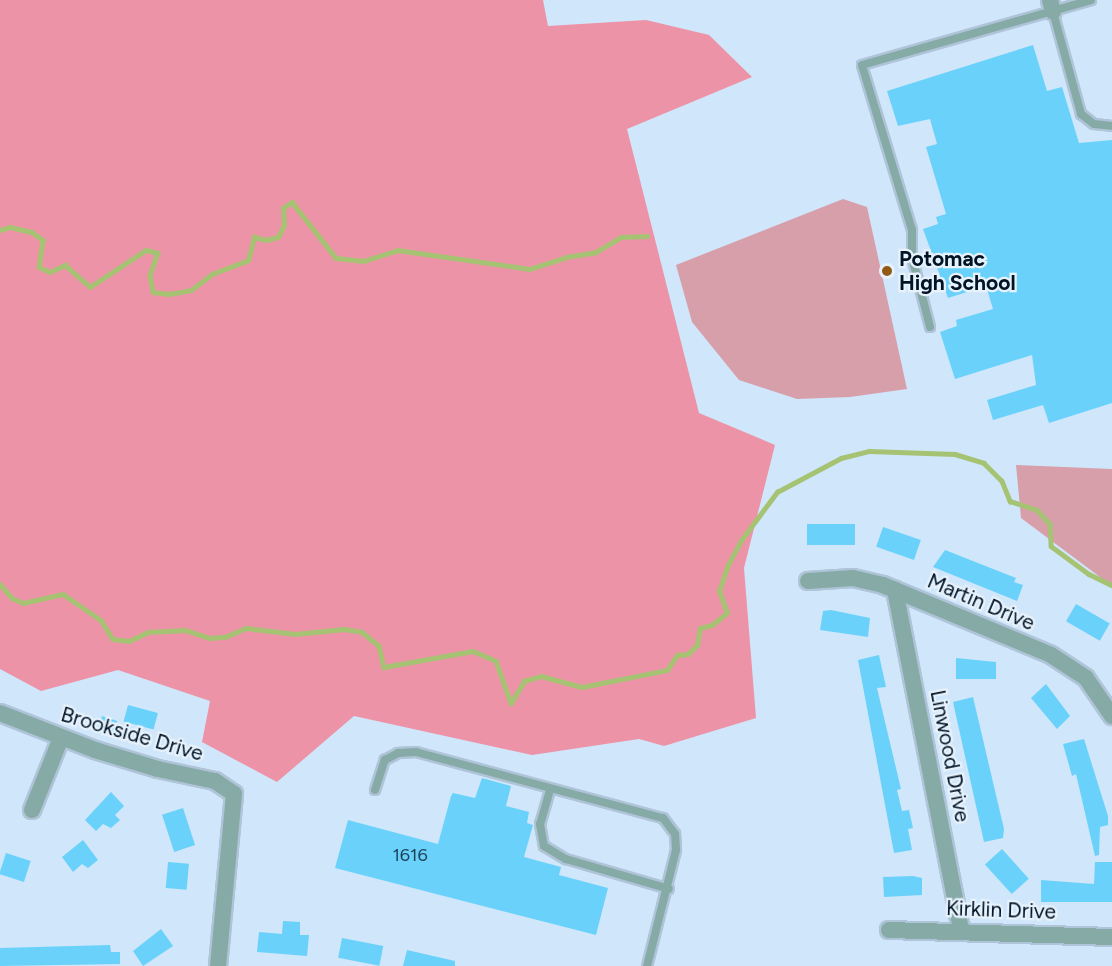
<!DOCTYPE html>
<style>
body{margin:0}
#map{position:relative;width:1112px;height:966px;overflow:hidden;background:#d0e6fa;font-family:Figtree,sans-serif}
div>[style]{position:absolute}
.green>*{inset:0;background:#d79faa}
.forest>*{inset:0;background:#ed93a7}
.stream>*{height:4.5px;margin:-2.25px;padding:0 2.25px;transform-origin:2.25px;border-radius:2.25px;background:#a5c373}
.building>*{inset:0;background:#6ad2fa;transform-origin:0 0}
.roads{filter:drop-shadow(2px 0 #afc4d8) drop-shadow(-2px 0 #afc4d8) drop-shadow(0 2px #afc4d8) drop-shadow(0 -2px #afc4d8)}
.service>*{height:8px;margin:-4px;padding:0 4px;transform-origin:4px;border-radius:4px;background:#86aba6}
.minor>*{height:16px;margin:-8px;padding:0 8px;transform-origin:8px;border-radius:8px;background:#86aba6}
.dots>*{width:16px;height:16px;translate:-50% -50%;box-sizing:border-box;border:3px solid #e7f2fc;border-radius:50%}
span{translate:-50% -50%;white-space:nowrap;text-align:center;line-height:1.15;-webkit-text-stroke:4.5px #e7f2fc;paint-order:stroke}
.number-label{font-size:18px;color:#1b445b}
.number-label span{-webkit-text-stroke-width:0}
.poi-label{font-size:21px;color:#011426;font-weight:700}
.left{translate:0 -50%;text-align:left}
.street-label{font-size:21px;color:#011426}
</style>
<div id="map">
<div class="green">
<div style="clip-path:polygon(843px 199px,867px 207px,907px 389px,850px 397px,797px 399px,739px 380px,692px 322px,676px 265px)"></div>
<div style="clip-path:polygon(1016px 465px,1112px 469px,1112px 586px,1021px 518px)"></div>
</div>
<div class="forest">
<div style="clip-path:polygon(0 0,543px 0,548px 26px,646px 20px,709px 35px,752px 77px,627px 129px,699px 413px,775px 445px,744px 568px,756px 718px,664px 746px,639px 739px,532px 755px,354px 716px,277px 782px,202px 742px,210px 701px,118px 670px,41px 691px,0 669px)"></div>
</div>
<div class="stream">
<div style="left:0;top:230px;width:10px;rotate:-17deg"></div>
<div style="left:10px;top:227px;width:23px;rotate:13deg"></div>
<div style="left:32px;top:232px;width:14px;rotate:36deg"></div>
<div style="left:43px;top:240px;width:27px;rotate:98deg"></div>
<div style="left:39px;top:267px;width:12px;rotate:24deg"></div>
<div style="left:50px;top:272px;width:17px;rotate:-25deg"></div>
<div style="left:65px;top:265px;width:33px;rotate:41deg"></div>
<div style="left:90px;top:287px;width:67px;rotate:-33.5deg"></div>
<div style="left:146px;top:250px;width:12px;rotate:14deg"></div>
<div style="left:158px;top:253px;width:23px;rotate:110deg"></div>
<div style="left:150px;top:275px;width:17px;rotate:80deg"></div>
<div style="left:153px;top:292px;width:16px;rotate:7deg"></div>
<div style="left:169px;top:294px;width:22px;rotate:-10deg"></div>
<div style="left:191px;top:290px;width:26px;rotate:-37deg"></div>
<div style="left:212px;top:274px;width:39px;rotate:-21deg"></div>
<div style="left:248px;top:260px;width:24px;rotate:-75deg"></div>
<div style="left:254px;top:237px;width:12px;rotate:14deg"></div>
<div style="left:266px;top:240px;width:12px;rotate:-14deg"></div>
<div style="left:278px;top:237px;width:13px;rotate:-63deg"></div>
<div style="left:284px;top:225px;width:17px;rotate:-93deg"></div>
<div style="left:283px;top:208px;width:11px;rotate:-34deg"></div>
<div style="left:292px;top:202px;width:71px;rotate:51.8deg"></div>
<div style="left:336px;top:258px;width:28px;rotate:6deg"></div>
<div style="left:364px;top:261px;width:35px;rotate:-18deg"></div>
<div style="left:397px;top:250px;width:134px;rotate:8.1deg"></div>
<div style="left:530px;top:269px;width:38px;rotate:-18deg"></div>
<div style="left:566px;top:257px;width:30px;rotate:-9deg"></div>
<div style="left:596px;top:252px;width:29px;rotate:-31deg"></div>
<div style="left:621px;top:237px;width:26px;rotate:-2deg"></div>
<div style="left:0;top:584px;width:18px;rotate:49deg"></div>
<div style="left:12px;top:598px;width:12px;rotate:24deg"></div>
<div style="left:23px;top:603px;width:41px;rotate:-12.7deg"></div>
<div style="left:63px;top:594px;width:46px;rotate:34.4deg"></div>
<div style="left:101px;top:620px;width:22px;rotate:58deg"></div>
<div style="left:113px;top:639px;width:16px;rotate:7deg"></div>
<div style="left:129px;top:641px;width:21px;rotate:-25deg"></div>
<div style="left:148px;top:632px;width:37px;rotate:-3deg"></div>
<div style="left:185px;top:630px;width:25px;rotate:18deg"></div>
<div style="left:209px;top:638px;width:16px;rotate:-4deg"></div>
<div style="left:225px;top:637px;width:23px;rotate:-23deg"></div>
<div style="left:246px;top:628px;width:49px;rotate:7deg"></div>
<div style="left:295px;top:634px;width:49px;rotate:-5.8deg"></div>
<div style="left:344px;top:629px;width:18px;rotate:9deg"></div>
<div style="left:362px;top:632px;width:22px;rotate:39deg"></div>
<div style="left:379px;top:646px;width:22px;rotate:77deg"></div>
<div style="left:384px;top:667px;width:90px;rotate:-10.2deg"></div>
<div style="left:473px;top:651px;width:25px;rotate:23deg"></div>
<div style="left:496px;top:661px;width:45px;rotate:70.3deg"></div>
<div style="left:511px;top:703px;width:26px;rotate:-59deg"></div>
<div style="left:524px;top:681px;width:18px;rotate:-16deg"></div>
<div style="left:541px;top:676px;width:42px;rotate:15deg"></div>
<div style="left:582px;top:687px;width:87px;rotate:-11.3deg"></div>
<div style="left:667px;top:670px;width:18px;rotate:-56deg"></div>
<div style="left:677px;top:655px;width:11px;rotate:-5deg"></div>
<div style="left:688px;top:654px;width:13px;rotate:-45deg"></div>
<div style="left:697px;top:645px;width:17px;rotate:-80deg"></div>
<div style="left:700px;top:628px;width:12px;rotate:-14deg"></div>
<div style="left:712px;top:625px;width:19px;rotate:-39deg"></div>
<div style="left:727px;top:613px;width:23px;rotate:-110deg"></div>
<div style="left:719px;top:591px;width:28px;rotate:-71deg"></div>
<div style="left:728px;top:565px;width:30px;rotate:-62deg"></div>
<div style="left:742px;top:539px;width:59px;rotate:-53.3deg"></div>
<div style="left:777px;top:492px;width:72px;rotate:-28deg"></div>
<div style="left:841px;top:458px;width:29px;rotate:-14deg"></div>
<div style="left:869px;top:451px;width:86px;rotate:2deg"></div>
<div style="left:955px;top:454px;width:30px;rotate:17deg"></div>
<div style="left:984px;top:463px;width:25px;rotate:45deg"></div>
<div style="left:1002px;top:481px;width:22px;rotate:68deg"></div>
<div style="left:1010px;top:501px;width:28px;rotate:18deg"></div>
<div style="left:1037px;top:510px;width:19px;rotate:47deg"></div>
<div style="left:1050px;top:524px;width:22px;rotate:87deg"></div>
<div style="left:1051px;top:546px;width:47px;rotate:36.4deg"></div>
<div style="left:1089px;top:574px;width:25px;rotate:26deg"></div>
</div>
<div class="building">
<div style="clip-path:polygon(1033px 45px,1047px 91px,1062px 87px,1079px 143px,1112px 140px,1112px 403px,1049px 423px,1043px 405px,993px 420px,987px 400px,1036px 385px,1032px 355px,955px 379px,940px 332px,957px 326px,956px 320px,993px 309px,986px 286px,948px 298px,923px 229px,938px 224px,936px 217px,946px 214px,926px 147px,937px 144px,930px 119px,898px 126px,887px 91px)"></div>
<div style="left:807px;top:524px;width:48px;height:21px"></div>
<div style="left:883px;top:527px;width:40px;height:21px;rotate:19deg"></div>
<div style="clip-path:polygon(945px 550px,1016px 578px,1014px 582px,1023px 585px,1017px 601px,933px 567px)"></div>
<div style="left:1076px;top:604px;width:39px;height:20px;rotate:30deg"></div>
<div style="clip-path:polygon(831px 610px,870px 618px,868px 637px,820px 630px,823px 611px)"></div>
<div style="clip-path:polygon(879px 655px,886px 687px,877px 688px,901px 789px,897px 790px,902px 811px,909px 810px,913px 828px,908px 829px,912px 850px,894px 853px,858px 660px)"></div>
<div style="clip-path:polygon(956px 658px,996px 662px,996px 679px,956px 679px)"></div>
<div style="clip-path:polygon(1046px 684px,1070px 716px,1057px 729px,1031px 698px)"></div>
<div style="clip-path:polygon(973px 697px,1004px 829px,1003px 838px,984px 842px,953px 702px)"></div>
<div style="left:128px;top:705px;width:31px;height:17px;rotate:15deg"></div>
<div style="left:102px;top:716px;width:16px;height:15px;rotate:18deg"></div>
<div style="clip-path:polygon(1084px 739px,1108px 816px,1108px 825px,1100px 827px,1099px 855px,1095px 856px,1076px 774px,1072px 776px,1063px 744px)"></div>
<div style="clip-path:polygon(482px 778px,511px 786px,506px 806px,529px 812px,527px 823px,533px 825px,524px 857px,561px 867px,559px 875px,608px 888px,596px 935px,335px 868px,348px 820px,438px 844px,451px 796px,453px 793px,475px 798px)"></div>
<div style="clip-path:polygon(111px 792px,124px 806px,115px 815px,120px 820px,111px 828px,103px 824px,96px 831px,85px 820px)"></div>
<div style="left:183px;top:808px;width:39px;height:22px;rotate:72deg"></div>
<div style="clip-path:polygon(83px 840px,98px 860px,88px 868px,82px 864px,73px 872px,62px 857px)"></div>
<div style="left:1002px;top:849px;width:40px;height:23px;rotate:48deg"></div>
<div style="left:6px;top:853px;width:26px;height:22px;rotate:18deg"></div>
<div style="left:168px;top:862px;width:21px;height:26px;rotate:5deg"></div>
<div style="clip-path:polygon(1095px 862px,1112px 862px,1112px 902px,1041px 902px,1041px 880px,1094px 884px)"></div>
<div style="clip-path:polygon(913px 876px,922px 878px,922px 895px,884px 897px,883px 877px)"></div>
<div style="clip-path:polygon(283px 921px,300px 922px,300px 935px,309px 935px,307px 956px,257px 952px,259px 932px,282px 934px)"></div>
<div style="clip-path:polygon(161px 929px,173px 946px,143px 966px,133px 951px)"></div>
<div style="left:342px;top:938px;width:42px;height:20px;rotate:11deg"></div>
<div style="clip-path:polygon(110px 945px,111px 952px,120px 952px,120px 964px,0 966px,0 948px)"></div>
<div style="clip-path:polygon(407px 950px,455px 961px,455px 966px,403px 966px)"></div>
</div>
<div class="roads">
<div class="service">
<div style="left:1053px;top:12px;width:106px;rotate:74.6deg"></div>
<div style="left:1081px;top:114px;width:16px;rotate:38deg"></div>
<div style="left:1094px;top:124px;width:18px;rotate:6deg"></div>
<div style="left:930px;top:327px;width:72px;rotate:-104.4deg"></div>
<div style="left:912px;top:257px;width:27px;rotate:-90deg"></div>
<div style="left:912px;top:230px;width:172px;rotate:-106.9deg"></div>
<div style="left:862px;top:65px;width:238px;rotate:-15.8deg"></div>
<div style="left:375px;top:790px;width:32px;rotate:-72deg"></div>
<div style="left:385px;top:760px;width:15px;rotate:-28deg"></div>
<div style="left:398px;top:753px;width:18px;rotate:-3deg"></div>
<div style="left:416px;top:752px;width:256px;rotate:15deg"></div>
<div style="left:663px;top:818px;width:20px;rotate:53deg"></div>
<div style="left:675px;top:834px;width:16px;rotate:86deg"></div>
<div style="left:676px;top:850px;width:120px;rotate:104deg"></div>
<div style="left:550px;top:790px;width:35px;rotate:106deg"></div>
<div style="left:540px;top:824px;width:22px;rotate:80deg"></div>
<div style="left:544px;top:846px;width:26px;rotate:31deg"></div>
<div style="left:566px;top:859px;width:107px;rotate:16.2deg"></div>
</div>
<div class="minor">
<div style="left:1050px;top:0;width:12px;rotate:76deg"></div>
<div style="left:808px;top:581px;width:45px;rotate:-3.8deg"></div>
<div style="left:853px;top:578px;width:31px;rotate:13deg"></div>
<div style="left:883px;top:585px;width:182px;rotate:22.6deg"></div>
<div style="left:1051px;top:655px;width:42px;rotate:33.3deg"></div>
<div style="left:1086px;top:678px;width:46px;rotate:55.6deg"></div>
<div style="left:895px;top:590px;width:346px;rotate:79deg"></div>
<div style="left:0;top:713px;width:102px;rotate:21.3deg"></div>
<div style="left:95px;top:750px;width:66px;rotate:16.8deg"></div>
<div style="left:158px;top:769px;width:58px;rotate:11.9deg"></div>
<div style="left:215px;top:781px;width:23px;rotate:34deg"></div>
<div style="left:234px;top:794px;width:173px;rotate:95.3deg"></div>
<div style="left:32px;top:810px;width:78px;rotate:-68.1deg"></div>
<div style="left:889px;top:930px;width:223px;rotate:1.8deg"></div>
</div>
</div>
<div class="dots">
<div style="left:887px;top:271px;background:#915913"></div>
</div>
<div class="number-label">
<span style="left:410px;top:855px">1616</span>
</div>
<div class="poi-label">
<span class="left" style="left:899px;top:271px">Potomac<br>High School</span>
</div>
<div class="street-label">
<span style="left:981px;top:602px;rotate:23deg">Martin Drive</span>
<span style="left:132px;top:734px;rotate:16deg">Brookside Drive</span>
<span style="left:950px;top:756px;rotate:79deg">Linwood Drive</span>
<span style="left:1001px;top:910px;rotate:2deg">Kirklin Drive</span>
</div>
</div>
